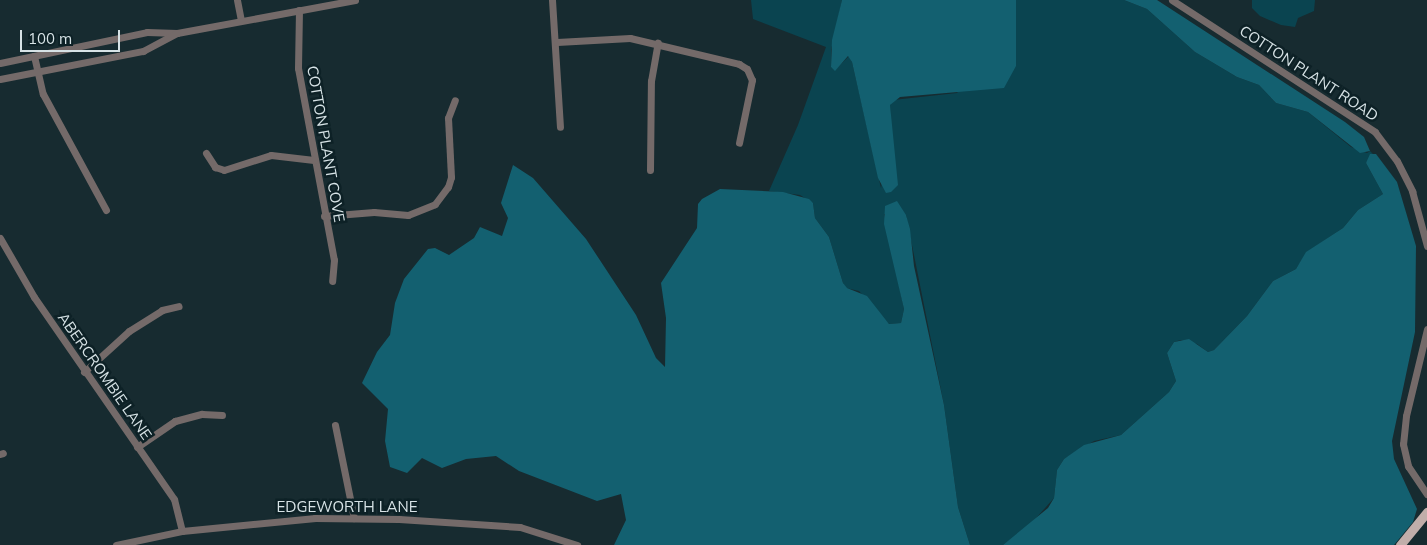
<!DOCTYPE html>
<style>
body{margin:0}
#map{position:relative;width:1427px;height:545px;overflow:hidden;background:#172b30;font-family:Mulish,sans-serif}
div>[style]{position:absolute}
.green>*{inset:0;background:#0a4450}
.forest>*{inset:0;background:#136070}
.minor>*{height:7px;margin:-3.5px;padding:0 3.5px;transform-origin:3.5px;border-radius:3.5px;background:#746a69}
.major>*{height:9px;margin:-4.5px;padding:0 4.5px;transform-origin:4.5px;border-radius:4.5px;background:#c1aeaa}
span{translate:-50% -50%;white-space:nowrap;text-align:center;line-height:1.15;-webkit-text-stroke:5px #0d2126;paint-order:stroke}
.street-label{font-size:15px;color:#d7e3e6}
.scale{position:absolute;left:20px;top:30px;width:100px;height:22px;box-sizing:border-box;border:2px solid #d7e3e6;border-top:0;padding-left:6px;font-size:15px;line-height:18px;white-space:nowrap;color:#d7e3e6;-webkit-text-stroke:4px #0d2126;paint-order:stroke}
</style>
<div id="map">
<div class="green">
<div style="clip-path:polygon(751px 0,842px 0,831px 50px,831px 67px,835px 70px,849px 56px,852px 62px,881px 188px,891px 131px,890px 105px,893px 100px,957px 93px,1015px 17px,1016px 0,1124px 0,1147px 9px,1195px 52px,1237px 77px,1259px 85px,1276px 103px,1308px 112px,1351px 147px,1367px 153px,1370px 151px,1373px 154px,1366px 163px,1383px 194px,1358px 210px,1343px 228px,1307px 252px,1296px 269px,1273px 281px,1247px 316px,1214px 350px,1208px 352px,1197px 344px,1181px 340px,1174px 342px,1167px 353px,1176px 381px,1169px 392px,1121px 435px,1094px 441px,1064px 459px,1057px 470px,1054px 498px,1028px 527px,1003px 545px,970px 545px,958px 507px,944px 405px,906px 215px,884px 214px,904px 309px,901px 323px,889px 324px,859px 291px,846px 288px,843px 283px,829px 237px,815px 218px,813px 203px,800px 195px,769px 191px,798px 125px,826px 47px,753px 19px)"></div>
<div style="clip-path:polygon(1252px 0,1315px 0,1314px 11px,1298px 18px,1295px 27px,1281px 25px,1260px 16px,1252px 8px)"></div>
</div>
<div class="forest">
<div style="clip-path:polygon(842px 0,1016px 0,1016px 66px,1004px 88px,900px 97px,890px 105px,898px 185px,891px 192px,886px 193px,878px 178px,852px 62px,848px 56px,835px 71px,831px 67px,832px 40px)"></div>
<div style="clip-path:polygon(1124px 0,1157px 0,1345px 122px,1364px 137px,1370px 151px,1360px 153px,1308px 112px,1276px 103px,1259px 85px,1237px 77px,1195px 52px,1147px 9px)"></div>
<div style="clip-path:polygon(1370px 154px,1376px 154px,1397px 182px,1416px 246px,1415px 332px,1392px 441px,1394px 459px,1417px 509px,1413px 522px,1394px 545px,1003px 545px,1048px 508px,1054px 498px,1057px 470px,1064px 459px,1084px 445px,1121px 435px,1169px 392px,1176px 381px,1167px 353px,1174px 342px,1189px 339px,1208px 352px,1214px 350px,1247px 316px,1273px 281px,1296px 269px,1306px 252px,1343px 228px,1358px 210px,1383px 194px,1366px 163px)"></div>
<div style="clip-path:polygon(513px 165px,533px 178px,586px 239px,636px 315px,656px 358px,665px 367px,666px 318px,661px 283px,697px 228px,698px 204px,702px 199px,720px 189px,783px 192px,809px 199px,813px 203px,815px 218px,829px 237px,843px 283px,847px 288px,867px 296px,889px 324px,901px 323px,904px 309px,884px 224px,885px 206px,897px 201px,906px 215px,910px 229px,914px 266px,944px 405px,958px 507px,970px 545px,614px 545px,626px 520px,621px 494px,597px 501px,519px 471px,496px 456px,466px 459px,442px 468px,422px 458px,407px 473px,390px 467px,385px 441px,388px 409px,362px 383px,377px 352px,390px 335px,395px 303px,404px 279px,428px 249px,435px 248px,449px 255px,474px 238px,480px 227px,502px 236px,508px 218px,501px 203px)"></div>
</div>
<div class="minor">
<div style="left:237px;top:0;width:20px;rotate:79deg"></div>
<div style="left:552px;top:0;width:127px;rotate:86.4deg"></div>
<div style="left:1172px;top:0;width:242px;rotate:33deg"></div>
<div style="left:1375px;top:132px;width:36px;rotate:53deg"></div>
<div style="left:1397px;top:161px;width:34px;rotate:63deg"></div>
<div style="left:1412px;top:191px;width:57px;rotate:74.7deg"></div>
<div style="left:299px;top:10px;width:58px;rotate:91deg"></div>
<div style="left:298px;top:68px;width:195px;rotate:79.4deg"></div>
<div style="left:334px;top:260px;width:21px;rotate:95deg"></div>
<div style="left:557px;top:42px;width:73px;rotate:-3.1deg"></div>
<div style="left:630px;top:38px;width:112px;rotate:13.4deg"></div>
<div style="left:739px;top:64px;width:9px;rotate:32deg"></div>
<div style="left:747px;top:69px;width:12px;rotate:66deg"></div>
<div style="left:752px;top:80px;width:64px;rotate:101.7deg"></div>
<div style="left:34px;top:56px;width:39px;rotate:77deg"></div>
<div style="left:43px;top:94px;width:132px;rotate:61.5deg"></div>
<div style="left:0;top:63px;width:150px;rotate:-11.9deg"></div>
<div style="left:147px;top:32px;width:30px;rotate:2deg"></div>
<div style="left:177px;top:33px;width:181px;rotate:-10.5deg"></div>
<div style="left:0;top:79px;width:146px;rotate:-11.1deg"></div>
<div style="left:143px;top:51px;width:38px;rotate:-28deg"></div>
<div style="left:206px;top:153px;width:17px;rotate:57deg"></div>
<div style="left:215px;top:167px;width:9px;rotate:18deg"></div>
<div style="left:224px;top:170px;width:49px;rotate:-17.7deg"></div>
<div style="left:271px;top:155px;width:43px;rotate:6.6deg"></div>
<div style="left:650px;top:170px;width:89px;rotate:-89.4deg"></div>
<div style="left:651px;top:81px;width:39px;rotate:-80deg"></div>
<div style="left:324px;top:216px;width:50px;rotate:-4.6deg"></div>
<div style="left:374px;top:212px;width:34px;rotate:5deg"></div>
<div style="left:408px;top:215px;width:29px;rotate:-22deg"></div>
<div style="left:435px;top:204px;width:21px;rotate:-53deg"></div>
<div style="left:448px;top:187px;width:10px;rotate:-73deg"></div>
<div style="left:451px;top:177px;width:59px;rotate:-92.9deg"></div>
<div style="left:448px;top:118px;width:19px;rotate:-69deg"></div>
<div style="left:0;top:238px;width:68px;rotate:60deg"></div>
<div style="left:34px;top:297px;width:246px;rotate:55.3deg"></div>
<div style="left:174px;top:499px;width:33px;rotate:76deg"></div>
<div style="left:1427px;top:329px;width:89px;rotate:103.6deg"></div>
<div style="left:1406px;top:416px;width:28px;rotate:96deg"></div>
<div style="left:1403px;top:444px;width:23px;rotate:77deg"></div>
<div style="left:1408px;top:466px;width:34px;rotate:56deg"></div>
<div style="left:84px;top:372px;width:61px;rotate:-42.3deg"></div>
<div style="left:129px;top:331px;width:39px;rotate:-32deg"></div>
<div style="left:162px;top:310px;width:17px;rotate:-13deg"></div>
<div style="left:335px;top:425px;width:95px;rotate:78.5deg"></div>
<div style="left:137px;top:447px;width:46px;rotate:-34.4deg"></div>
<div style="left:175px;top:421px;width:28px;rotate:-15deg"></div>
<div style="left:202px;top:414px;width:20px;rotate:3deg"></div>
<div style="left:0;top:454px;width:3px;rotate:-18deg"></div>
<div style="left:116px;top:545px;width:67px;rotate:-12deg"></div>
<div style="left:182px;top:531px;width:134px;rotate:-5.6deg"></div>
<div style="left:315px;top:518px;width:84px;rotate:0.7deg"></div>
<div style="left:399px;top:519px;width:121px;rotate:3.8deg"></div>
<div style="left:520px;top:527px;width:60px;rotate:17.5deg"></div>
</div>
<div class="major">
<div style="left:1400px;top:545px;width:43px;rotate:-50.7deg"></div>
</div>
<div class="street-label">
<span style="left:1309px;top:73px;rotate:33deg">COTTON PLANT ROAD</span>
<span style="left:326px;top:144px;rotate:80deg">COTTON PLANT COVE</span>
<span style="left:105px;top:376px;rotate:55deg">ABERCROMBIE LANE</span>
<span style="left:347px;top:507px">EDGEWORTH LANE</span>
</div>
<div class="scale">100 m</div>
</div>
